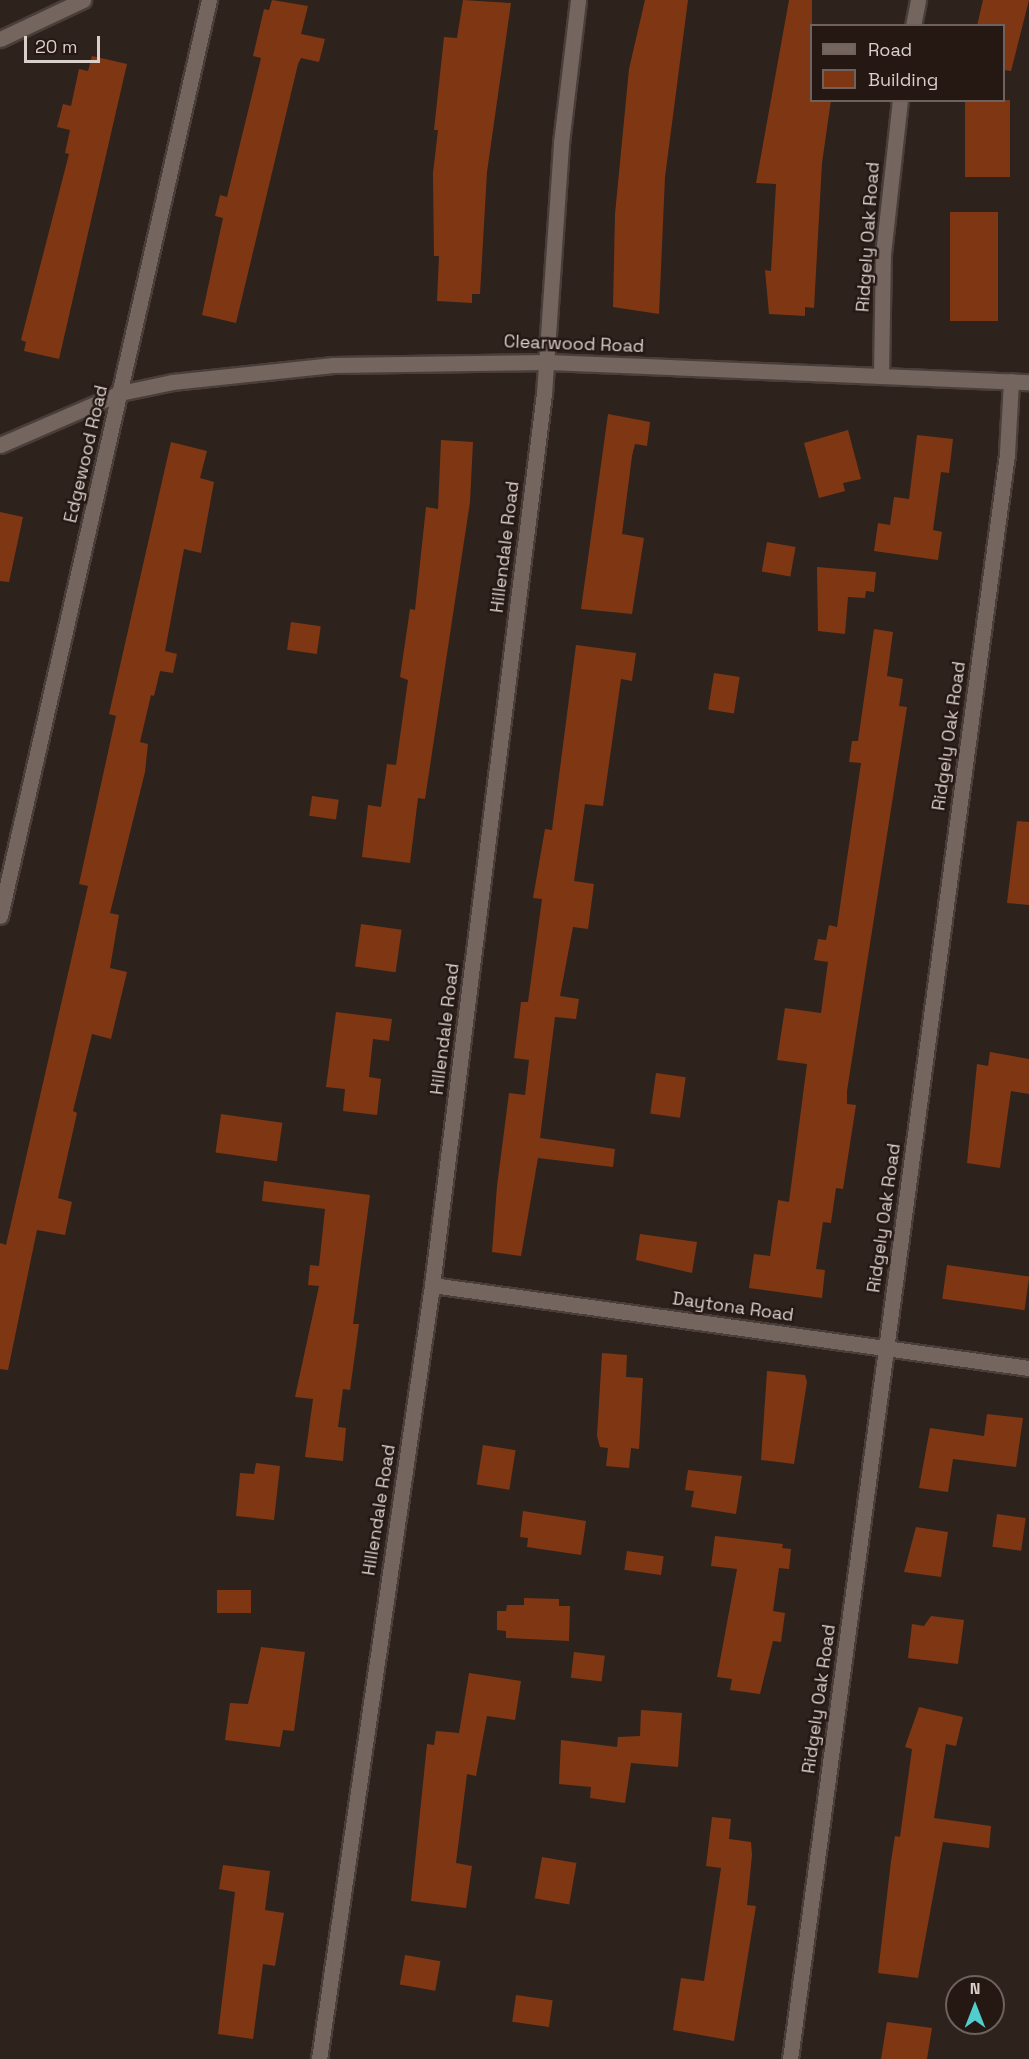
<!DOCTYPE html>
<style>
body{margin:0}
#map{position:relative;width:1029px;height:2059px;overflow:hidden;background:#2e221d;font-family:"Space Grotesk",sans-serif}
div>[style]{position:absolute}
.building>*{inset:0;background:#7f3713;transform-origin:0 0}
.roads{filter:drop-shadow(2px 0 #493e3a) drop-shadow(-2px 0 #493e3a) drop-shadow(0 2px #493e3a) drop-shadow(0 -2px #493e3a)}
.minor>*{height:15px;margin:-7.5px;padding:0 7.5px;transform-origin:7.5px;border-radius:7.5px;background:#74655f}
span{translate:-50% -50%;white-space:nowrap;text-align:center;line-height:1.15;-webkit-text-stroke:5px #251813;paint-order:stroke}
.street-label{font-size:18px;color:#d9d0cc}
.legend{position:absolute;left:810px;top:24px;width:195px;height:78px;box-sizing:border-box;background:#251813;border:2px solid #6d625d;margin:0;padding:8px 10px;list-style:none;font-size:18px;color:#d9d0cc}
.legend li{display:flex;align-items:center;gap:12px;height:30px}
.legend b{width:30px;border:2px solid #6d625d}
.north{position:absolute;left:945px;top:1975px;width:60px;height:60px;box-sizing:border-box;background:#251813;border:2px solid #6d625d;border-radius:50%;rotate:0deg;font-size:16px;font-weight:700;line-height:24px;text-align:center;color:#d9d0cc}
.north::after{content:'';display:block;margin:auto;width:21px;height:27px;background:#52cdce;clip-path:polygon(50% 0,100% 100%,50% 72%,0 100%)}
.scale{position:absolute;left:24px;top:36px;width:76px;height:27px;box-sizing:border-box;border:3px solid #d9d0cc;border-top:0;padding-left:8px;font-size:18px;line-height:21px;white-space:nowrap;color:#d9d0cc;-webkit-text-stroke:4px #251813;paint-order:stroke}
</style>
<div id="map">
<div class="building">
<div style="clip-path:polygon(272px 0,308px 6px,301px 34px,325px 39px,319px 62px,301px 58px,298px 64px,236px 323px,202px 315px,223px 218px,215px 216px,220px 195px,227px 197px,261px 58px,253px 56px,264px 9px,269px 10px)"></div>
<div style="clip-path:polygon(463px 0,511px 3px,487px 172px,480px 294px,472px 294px,472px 303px,437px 301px,439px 256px,434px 256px,433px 173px,438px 130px,434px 130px,444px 37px,457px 38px)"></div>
<div style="clip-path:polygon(645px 0,688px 0,665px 177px,659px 314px,613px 307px,615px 214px,629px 69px)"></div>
<div style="clip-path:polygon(789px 0,812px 0,812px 100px,831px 100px,822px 163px,814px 308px,805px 307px,805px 316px,769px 314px,765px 270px,771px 271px,776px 184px,756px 183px)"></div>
<div style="clip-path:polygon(983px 0,1029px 0,1011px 71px,1004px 70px,1004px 26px,977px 26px)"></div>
<div style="clip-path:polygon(92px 56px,127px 64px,59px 359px,24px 351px,26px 342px,21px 340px,69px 154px,65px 153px,70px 130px,57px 127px,63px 104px,71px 106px,79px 69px,88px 71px)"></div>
<div style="left:965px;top:100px;width:45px;height:77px"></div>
<div style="left:950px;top:212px;width:48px;height:109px"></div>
<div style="clip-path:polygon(608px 414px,650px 422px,647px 446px,635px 444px,632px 456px,622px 534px,644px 538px,632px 614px,581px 609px)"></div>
<div style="clip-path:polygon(848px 430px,861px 479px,843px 483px,845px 491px,819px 498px,804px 443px)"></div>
<div style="clip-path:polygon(917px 435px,953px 439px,949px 473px,941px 472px,933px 530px,942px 532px,938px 560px,874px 551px,878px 523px,890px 525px,894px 497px,909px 499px)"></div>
<div style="clip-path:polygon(441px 440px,473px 442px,470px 502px,425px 799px,418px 798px,410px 863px,362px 857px,368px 805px,381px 807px,387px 764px,396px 765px,408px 680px,400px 677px,410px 609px,415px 610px,426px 507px,438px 509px)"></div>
<div style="clip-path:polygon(171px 442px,207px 451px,200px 478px,214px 482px,201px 553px,184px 549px,165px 651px,177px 654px,173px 673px,160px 671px,154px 696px,151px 695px,140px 742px,148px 744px,145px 772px,110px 913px,119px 915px,110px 968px,127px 972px,111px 1039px,92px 1034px,73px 1111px,77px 1113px,58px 1198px,72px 1202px,65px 1235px,37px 1230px,8px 1370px,0 1369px,0 1243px,6px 1245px,88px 886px,79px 884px,116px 716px,109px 714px)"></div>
<div style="clip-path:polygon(0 512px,23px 517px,9px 582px,0 581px)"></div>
<div style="left:767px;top:542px;width:29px;height:30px;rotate:10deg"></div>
<div style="clip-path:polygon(817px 567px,876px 572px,874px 592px,866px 591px,865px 598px,848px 597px,845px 634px,818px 631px)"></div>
<div style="left:291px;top:622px;width:30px;height:28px;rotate:8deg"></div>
<div style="clip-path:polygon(874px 629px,893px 632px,887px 676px,903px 679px,899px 706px,907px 707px,847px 1091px,847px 1104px,856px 1105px,843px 1189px,836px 1188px,831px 1223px,823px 1222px,816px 1269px,825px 1270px,822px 1298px,749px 1288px,754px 1254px,770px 1256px,778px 1200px,789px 1202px,807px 1064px,777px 1060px,785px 1008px,821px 1013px,828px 962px,814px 960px,818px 939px,826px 940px,829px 925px,837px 927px,861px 763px,849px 762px,852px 741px,858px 741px)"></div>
<div style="clip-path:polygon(576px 645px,636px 653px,632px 681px,621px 679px,603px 806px,585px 804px,574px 881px,594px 884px,588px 929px,573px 927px,560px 996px,579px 999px,576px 1019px,555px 1017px,540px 1138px,615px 1149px,613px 1167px,538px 1158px,521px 1256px,492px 1252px,497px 1186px,509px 1093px,525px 1095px,529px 1060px,514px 1058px,521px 1002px,528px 1002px,542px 899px,533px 898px,545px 829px,552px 830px)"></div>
<div style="left:714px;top:673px;width:26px;height:37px;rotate:9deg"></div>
<div style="left:312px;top:796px;width:27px;height:20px;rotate:8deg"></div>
<div style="clip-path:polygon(1017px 821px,1029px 822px,1029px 905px,1007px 903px)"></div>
<div style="left:361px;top:924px;width:41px;height:43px;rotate:8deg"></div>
<div style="clip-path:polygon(336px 1012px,392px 1019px,389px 1041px,373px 1039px,369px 1077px,381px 1079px,377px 1115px,343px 1111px,345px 1089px,326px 1087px)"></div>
<div style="clip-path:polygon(990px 1052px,1029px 1059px,1029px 1094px,1011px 1091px,1000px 1168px,967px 1163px,977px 1064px,988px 1066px)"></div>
<div style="left:656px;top:1073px;width:30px;height:41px;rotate:8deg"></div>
<div style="left:221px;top:1114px;width:62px;height:39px;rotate:8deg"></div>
<div style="clip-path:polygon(264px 1181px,370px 1195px,353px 1324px,359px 1324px,355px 1354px,350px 1390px,343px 1389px,338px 1427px,346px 1428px,343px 1461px,305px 1457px,313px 1399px,295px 1397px,319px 1286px,308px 1285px,310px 1265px,319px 1266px,325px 1209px,262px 1201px)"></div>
<div style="clip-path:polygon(640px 1234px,697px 1242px,692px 1273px,636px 1260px)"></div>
<div style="left:947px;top:1265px;width:83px;height:34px;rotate:8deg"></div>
<div style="clip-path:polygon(602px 1353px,627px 1355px,626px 1377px,643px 1378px,639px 1449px,631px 1448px,629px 1468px,606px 1466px,608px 1448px,600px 1447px,597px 1436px)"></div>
<div style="clip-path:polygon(767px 1371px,805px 1375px,807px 1382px,794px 1464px,761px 1460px)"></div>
<div style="clip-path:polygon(987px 1414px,1023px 1418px,1016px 1467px,953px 1459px,948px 1492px,919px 1488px,930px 1428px,984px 1436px)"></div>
<div style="left:483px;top:1445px;width:33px;height:40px;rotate:9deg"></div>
<div style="clip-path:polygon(256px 1463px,280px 1466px,274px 1520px,236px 1516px,240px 1473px,254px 1474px)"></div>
<div style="clip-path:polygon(688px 1470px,742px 1476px,736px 1514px,691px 1507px,694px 1491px,685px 1490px)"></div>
<div style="clip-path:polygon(523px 1511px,586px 1521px,581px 1555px,527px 1547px,528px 1538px,520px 1537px)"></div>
<div style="left:997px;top:1514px;width:29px;height:33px;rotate:8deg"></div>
<div style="clip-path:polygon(916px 1527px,948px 1532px,941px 1577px,904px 1572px)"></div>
<div style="clip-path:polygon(715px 1536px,783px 1544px,782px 1548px,791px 1549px,789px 1569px,779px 1568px,773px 1611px,785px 1613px,781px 1642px,773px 1641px,760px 1694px,730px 1690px,732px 1679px,717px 1677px,737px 1569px,711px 1566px)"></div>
<div style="left:627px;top:1551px;width:37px;height:19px;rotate:8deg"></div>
<div style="left:217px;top:1590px;width:34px;height:23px"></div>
<div style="clip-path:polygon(524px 1598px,559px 1599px,559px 1606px,570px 1606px,569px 1641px,506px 1638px,506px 1631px,497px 1630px,497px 1611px,506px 1611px,507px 1605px,524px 1605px)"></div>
<div style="clip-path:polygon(931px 1616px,964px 1620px,958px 1664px,908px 1658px,912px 1624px,924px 1626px)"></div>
<div style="clip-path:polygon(261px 1647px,305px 1652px,294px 1731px,283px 1730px,280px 1747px,225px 1740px,230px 1703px,248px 1704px)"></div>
<div style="left:574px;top:1652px;width:31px;height:26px;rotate:7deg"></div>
<div style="clip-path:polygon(469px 1673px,521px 1681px,515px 1720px,487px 1716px,476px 1776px,467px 1774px,456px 1863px,472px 1866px,466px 1908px,411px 1901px,427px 1744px,434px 1745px,436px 1731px,459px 1733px)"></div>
<div style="clip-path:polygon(919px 1707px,963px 1717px,956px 1746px,946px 1744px,934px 1818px,991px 1826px,989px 1848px,943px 1842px,918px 1978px,878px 1973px,891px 1861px,895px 1836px,900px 1837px,912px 1749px,905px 1747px)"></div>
<div style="clip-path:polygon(641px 1710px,682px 1713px,678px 1767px,631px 1763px,625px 1803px,590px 1798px,591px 1787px,559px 1784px,561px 1740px,617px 1747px,618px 1737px,640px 1736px)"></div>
<div style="clip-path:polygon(712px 1817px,731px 1819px,729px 1839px,751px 1842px,752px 1855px,747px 1905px,756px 1906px,734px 2041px,673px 2030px,681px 1978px,704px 1981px,721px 1868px,706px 1866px)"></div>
<div style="left:542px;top:1857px;width:35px;height:42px;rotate:10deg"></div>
<div style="clip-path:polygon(223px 1865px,270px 1871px,265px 1910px,284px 1913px,275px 1966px,263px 1964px,253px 2039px,218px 2034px,235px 1892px,219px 1889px)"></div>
<div style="left:405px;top:1955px;width:36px;height:30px;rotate:10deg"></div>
<div style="left:516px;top:1995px;width:37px;height:27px;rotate:8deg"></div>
<div style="clip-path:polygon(887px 2022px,932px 2028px,927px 2059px,881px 2059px)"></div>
</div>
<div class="roads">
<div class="minor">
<div style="left:913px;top:26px;width:26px;rotate:-79deg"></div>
<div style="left:0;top:39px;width:92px;rotate:-25.2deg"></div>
<div style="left:881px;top:376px;width:122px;rotate:-89.1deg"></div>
<div style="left:883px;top:254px;width:155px;rotate:-83.7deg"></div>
<div style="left:0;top:445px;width:131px;rotate:-23.4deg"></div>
<div style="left:120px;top:393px;width:53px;rotate:-11.9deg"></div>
<div style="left:172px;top:382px;width:162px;rotate:-6deg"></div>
<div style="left:333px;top:365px;width:215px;rotate:-0.8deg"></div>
<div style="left:548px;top:362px;width:481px;rotate:2.4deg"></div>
<div style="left:0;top:916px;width:940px;rotate:-77.15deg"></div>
<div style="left:432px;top:1285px;width:603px;rotate:7.92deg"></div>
<div style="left:319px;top:2059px;width:782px;rotate:-81.69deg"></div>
<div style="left:432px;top:1285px;width:898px;rotate:-82.84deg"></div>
<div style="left:544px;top:394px;width:252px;rotate:-86.1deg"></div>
<div style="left:561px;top:143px;width:144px;rotate:-83.2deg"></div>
<div style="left:790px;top:2059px;width:1621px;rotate:-82.3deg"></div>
<div style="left:1007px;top:453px;width:72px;rotate:-86.8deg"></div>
</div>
</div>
<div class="street-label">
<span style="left:868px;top:237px;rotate:-86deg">Ridgely Oak Road</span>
<span style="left:574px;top:344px;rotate:2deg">Clearwood Road</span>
<span style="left:86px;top:454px;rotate:-77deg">Edgewood Road</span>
<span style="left:505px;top:547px;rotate:-83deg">Hillendale Road</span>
<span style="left:949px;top:736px;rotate:-82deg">Ridgely Oak Road</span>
<span style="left:445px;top:1029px;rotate:-83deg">Hillendale Road</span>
<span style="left:884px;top:1218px;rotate:-82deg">Ridgely Oak Road</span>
<span style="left:733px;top:1307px;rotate:8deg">Daytona Road</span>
<span style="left:379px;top:1510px;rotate:-81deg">Hillendale Road</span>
<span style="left:819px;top:1699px;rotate:-82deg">Ridgely Oak Road</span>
</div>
<ul class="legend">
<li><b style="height:8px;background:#74655f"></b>Road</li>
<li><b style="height:16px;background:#7f3713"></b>Building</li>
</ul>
<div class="north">N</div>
<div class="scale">20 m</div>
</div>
